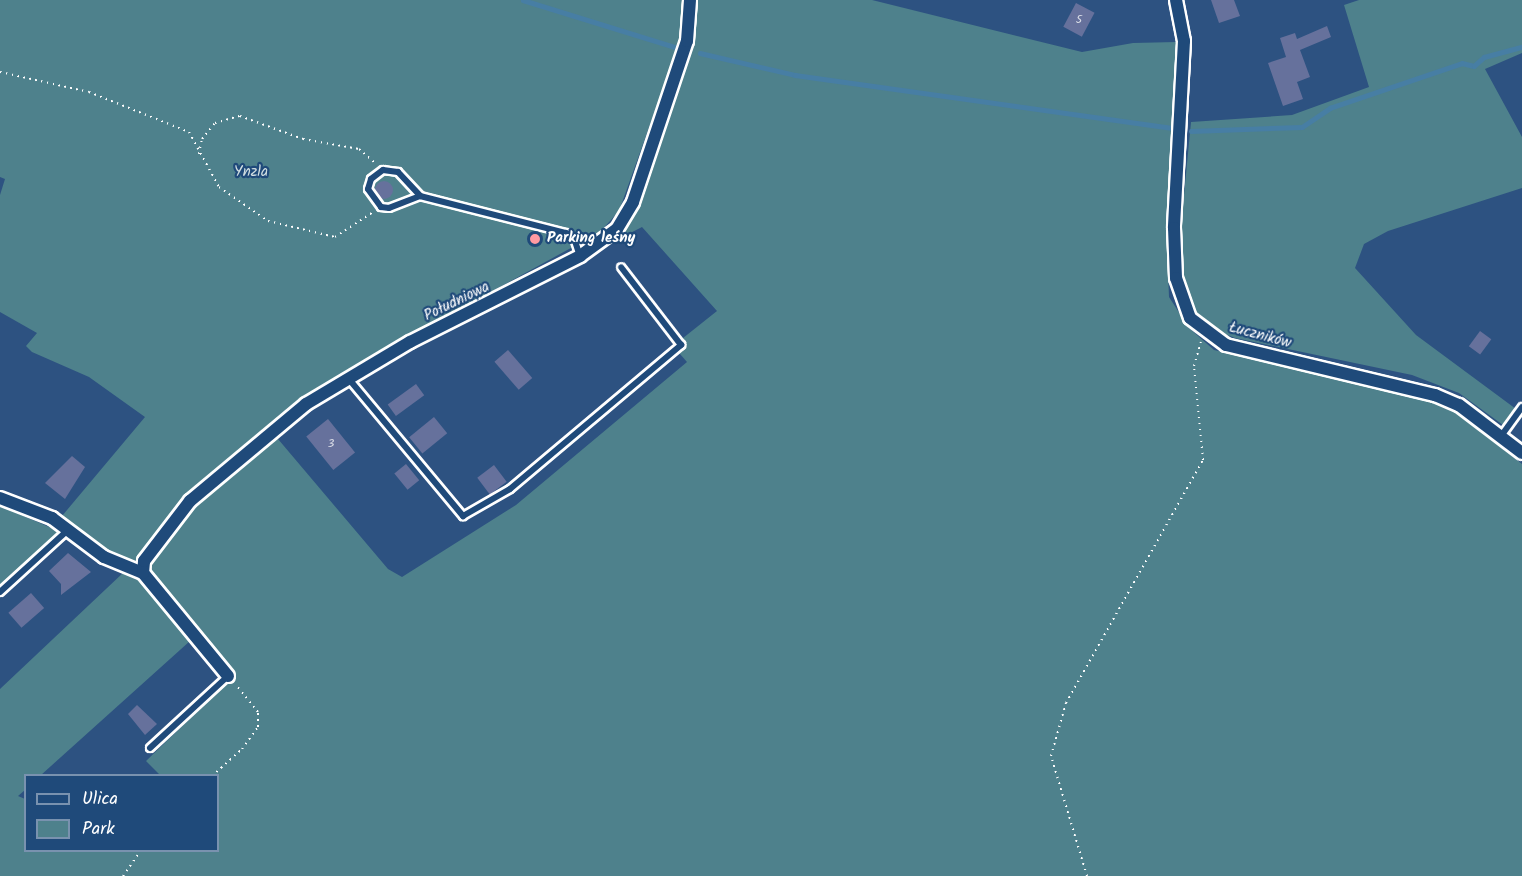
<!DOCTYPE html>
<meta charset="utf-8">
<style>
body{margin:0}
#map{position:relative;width:1522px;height:876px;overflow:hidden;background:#2d5281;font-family:Kalam,sans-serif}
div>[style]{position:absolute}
.green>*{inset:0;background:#4e818c}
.stream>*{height:4.5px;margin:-2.25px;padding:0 2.25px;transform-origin:2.25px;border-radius:2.25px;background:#477ea4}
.building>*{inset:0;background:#66719c;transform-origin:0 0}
.round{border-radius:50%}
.path>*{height:2px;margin-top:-1px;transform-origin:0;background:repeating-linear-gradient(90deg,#fff 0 1.5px,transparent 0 6px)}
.roads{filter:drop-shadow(2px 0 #fff) drop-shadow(-2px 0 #fff) drop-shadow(0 2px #fff) drop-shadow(0 -2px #fff)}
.lane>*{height:6px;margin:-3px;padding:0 3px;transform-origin:3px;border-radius:3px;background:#1f4a7a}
.street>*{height:12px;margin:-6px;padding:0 6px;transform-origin:6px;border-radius:6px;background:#1f4a7a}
.dots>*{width:16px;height:16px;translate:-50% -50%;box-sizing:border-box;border:3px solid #1f4a7a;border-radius:50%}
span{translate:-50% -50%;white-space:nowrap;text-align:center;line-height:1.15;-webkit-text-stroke:4.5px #1f4a7a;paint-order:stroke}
.number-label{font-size:12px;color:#d9dce6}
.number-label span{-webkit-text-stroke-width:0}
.park-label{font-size:15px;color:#d3e0e2}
.poi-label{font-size:15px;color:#fff;font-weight:700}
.left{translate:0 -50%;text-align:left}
.street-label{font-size:15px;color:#fff}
.legend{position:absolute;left:24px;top:774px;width:195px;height:78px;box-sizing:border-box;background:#1f4a7a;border:2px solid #7992af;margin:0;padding:8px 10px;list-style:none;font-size:18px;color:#fff}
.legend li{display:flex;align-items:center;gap:12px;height:30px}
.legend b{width:30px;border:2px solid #7992af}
</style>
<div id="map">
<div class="green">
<div style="clip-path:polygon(evenodd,0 0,872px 0,1082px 52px,1133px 43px,1176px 42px,1166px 225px,1168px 271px,1169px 297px,1189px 328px,1214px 350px,1424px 398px,1459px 414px,1522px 464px,1522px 876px,0 876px,0 689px,124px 572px,62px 516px,145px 417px,89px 377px,32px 352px,26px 346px,37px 333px,0 312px,0 195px,5px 179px,0 177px,0 0,680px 41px,693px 44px,656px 159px,632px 217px,613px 242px,642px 227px,717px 311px,673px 346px,687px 362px,516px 505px,402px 577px,388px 569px,267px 426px,416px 333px,600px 232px,619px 211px,680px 41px,0 0,190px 641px,226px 684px,146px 761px,160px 775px,218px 776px,218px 850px,26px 850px,25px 799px,18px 796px,25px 790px,26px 776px,41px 775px,190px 641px)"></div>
<div style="clip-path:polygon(1359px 0,1522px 0,1522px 53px,1485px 69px,1522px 137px,1522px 188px,1388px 231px,1364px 244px,1355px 268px,1416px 335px,1516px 409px,1503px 425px,1459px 393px,1412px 375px,1235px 338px,1210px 328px,1194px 313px,1185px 296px,1181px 226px,1191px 122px,1292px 115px,1369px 87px,1344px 5px)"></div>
<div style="clip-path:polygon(0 506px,61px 532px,0 585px)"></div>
</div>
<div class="stream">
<div style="left:523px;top:0;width:159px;rotate:17.2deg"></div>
<div style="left:700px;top:53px;width:98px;rotate:13deg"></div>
<div style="left:795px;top:75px;width:379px;rotate:8deg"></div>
<div style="left:1191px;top:131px;width:111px;rotate:-2.1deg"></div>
<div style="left:1302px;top:127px;width:34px;rotate:-34deg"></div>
<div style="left:1330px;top:108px;width:139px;rotate:-18.8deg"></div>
<div style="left:1462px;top:63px;width:12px;rotate:14deg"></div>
<div style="left:1474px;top:66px;width:13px;rotate:-42deg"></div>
<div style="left:1484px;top:57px;width:39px;rotate:-15deg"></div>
</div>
<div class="building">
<div style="clip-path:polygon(1211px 0,1234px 0,1240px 16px,1219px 23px)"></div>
<div style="left:1076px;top:3px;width:21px;height:27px;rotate:28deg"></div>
<div style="clip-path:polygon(1327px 26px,1331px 37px,1300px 50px,1310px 77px,1297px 82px,1303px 99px,1283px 106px,1268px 63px,1286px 57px,1280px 38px,1295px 33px,1297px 39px)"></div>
<div class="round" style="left:375px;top:181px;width:18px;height:18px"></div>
<div style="left:1480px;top:331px;width:14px;height:19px;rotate:36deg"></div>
<div style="left:508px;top:350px;width:37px;height:18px;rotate:49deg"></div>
<div style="left:416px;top:384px;width:14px;height:35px;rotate:54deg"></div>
<div style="left:434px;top:417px;width:21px;height:32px;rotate:51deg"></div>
<div style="left:328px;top:419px;width:43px;height:28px;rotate:51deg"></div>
<div style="clip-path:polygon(72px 456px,85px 467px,65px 499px,45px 483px)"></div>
<div style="left:406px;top:464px;width:21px;height:15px;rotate:51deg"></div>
<div style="left:494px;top:465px;width:21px;height:21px;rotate:53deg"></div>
<div style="clip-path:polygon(68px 553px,91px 572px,61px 595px,61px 584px,49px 571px)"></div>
<div style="left:31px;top:593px;width:20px;height:30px;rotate:49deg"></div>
<div style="clip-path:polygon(137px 705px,157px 724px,145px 735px,128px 714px)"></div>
</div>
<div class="path">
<div style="left:0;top:72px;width:91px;rotate:12.7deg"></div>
<div style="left:89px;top:92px;width:108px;rotate:21.8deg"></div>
<div style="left:189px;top:132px;width:63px;rotate:61.4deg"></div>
<div style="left:219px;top:187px;width:60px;rotate:34.8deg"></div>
<div style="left:268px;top:221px;width:69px;rotate:13.4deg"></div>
<div style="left:335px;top:237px;width:45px;rotate:-33.3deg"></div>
<div style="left:199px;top:154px;width:15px;rotate:-79deg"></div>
<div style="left:202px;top:139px;width:21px;rotate:-51deg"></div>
<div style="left:215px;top:123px;width:26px;rotate:-16deg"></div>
<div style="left:240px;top:116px;width:67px;rotate:20.1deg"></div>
<div style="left:303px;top:139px;width:57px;rotate:10.1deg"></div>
<div style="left:359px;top:149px;width:21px;rotate:41deg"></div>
<div style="left:212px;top:776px;width:40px;rotate:-42deg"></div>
<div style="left:242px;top:749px;width:27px;rotate:-54deg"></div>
<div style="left:258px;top:727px;width:15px;rotate:-90deg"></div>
<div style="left:258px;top:712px;width:35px;rotate:-129deg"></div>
<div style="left:123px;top:876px;width:32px;rotate:-55deg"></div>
<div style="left:1087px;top:876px;width:125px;rotate:-106.7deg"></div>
<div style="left:1051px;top:756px;width:55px;rotate:-74.2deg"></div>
<div style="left:1066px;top:703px;width:279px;rotate:-60.6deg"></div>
<div style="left:1203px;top:460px;width:94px;rotate:-95.5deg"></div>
<div style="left:1194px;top:366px;width:25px;rotate:-74deg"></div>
</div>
<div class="roads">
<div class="lane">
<div style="left:420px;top:196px;width:33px;rotate:159deg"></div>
<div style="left:389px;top:208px;width:8px;rotate:-173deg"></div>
<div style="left:381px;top:207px;width:22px;rotate:-126deg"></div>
<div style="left:368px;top:189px;width:10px;rotate:-73deg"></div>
<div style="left:371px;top:179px;width:15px;rotate:-37deg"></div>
<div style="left:383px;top:170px;width:15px;rotate:8deg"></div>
<div style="left:398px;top:172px;width:33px;rotate:47deg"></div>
<div style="left:420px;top:196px;width:151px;rotate:14.2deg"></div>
<div style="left:566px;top:233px;width:12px;rotate:42deg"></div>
<div style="left:575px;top:241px;width:16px;rotate:72deg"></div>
<div style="left:348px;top:378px;width:180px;rotate:50.2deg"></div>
<div style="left:463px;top:516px;width:54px;rotate:-29.9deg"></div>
<div style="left:510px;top:489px;width:224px;rotate:-40.1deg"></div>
<div style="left:681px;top:345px;width:98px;rotate:-127.6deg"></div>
<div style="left:1501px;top:436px;width:36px;rotate:-54deg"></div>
<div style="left:0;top:592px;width:92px;rotate:-42.4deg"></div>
<div style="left:150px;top:748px;width:106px;rotate:-42.7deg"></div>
</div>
<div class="street">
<div style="left:1176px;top:0;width:42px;rotate:79deg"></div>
<div style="left:1184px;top:41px;width:187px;rotate:93.1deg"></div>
<div style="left:1174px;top:228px;width:50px;rotate:87.7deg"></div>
<div style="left:1176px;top:278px;width:42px;rotate:70.7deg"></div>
<div style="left:1190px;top:318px;width:45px;rotate:36.9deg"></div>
<div style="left:1226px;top:345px;width:215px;rotate:13.5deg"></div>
<div style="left:1435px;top:395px;width:26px;rotate:23deg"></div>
<div style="left:1459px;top:405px;width:79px;rotate:37.3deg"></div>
<div style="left:0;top:498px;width:56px;rotate:21deg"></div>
<div style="left:52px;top:518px;width:65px;rotate:36.9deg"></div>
<div style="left:104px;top:557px;width:42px;rotate:22.3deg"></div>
<div style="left:228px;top:676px;width:134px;rotate:-129.5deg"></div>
<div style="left:143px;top:573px;width:12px;rotate:-85deg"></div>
<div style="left:144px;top:561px;width:76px;rotate:-52.5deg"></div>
<div style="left:190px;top:501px;width:151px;rotate:-39.9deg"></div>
<div style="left:306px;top:404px;width:121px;rotate:-30.8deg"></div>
<div style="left:410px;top:342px;width:191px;rotate:-26.8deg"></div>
<div style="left:580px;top:256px;width:46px;rotate:-36.1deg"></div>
<div style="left:617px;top:229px;width:31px;rotate:-59deg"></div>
<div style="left:633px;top:202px;width:170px;rotate:-71.5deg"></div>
<div style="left:687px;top:41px;width:41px;rotate:-85.8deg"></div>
</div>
</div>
<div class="dots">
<div style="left:535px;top:239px;background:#ff9aa2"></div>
</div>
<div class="number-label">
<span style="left:1079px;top:20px">5</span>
<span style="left:331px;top:444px">3</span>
</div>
<div class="park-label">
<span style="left:251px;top:173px">Ynzla</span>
</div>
<div class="poi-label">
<span class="left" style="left:547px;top:239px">Parking leśny</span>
</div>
<div class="street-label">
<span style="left:457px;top:302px;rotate:-26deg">Południowa</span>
<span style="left:1260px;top:336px;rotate:15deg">Łuczników</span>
</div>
<ul class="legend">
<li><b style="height:8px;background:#1f4a7a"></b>Ulica</li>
<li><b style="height:16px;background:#4e818c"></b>Park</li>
</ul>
</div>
